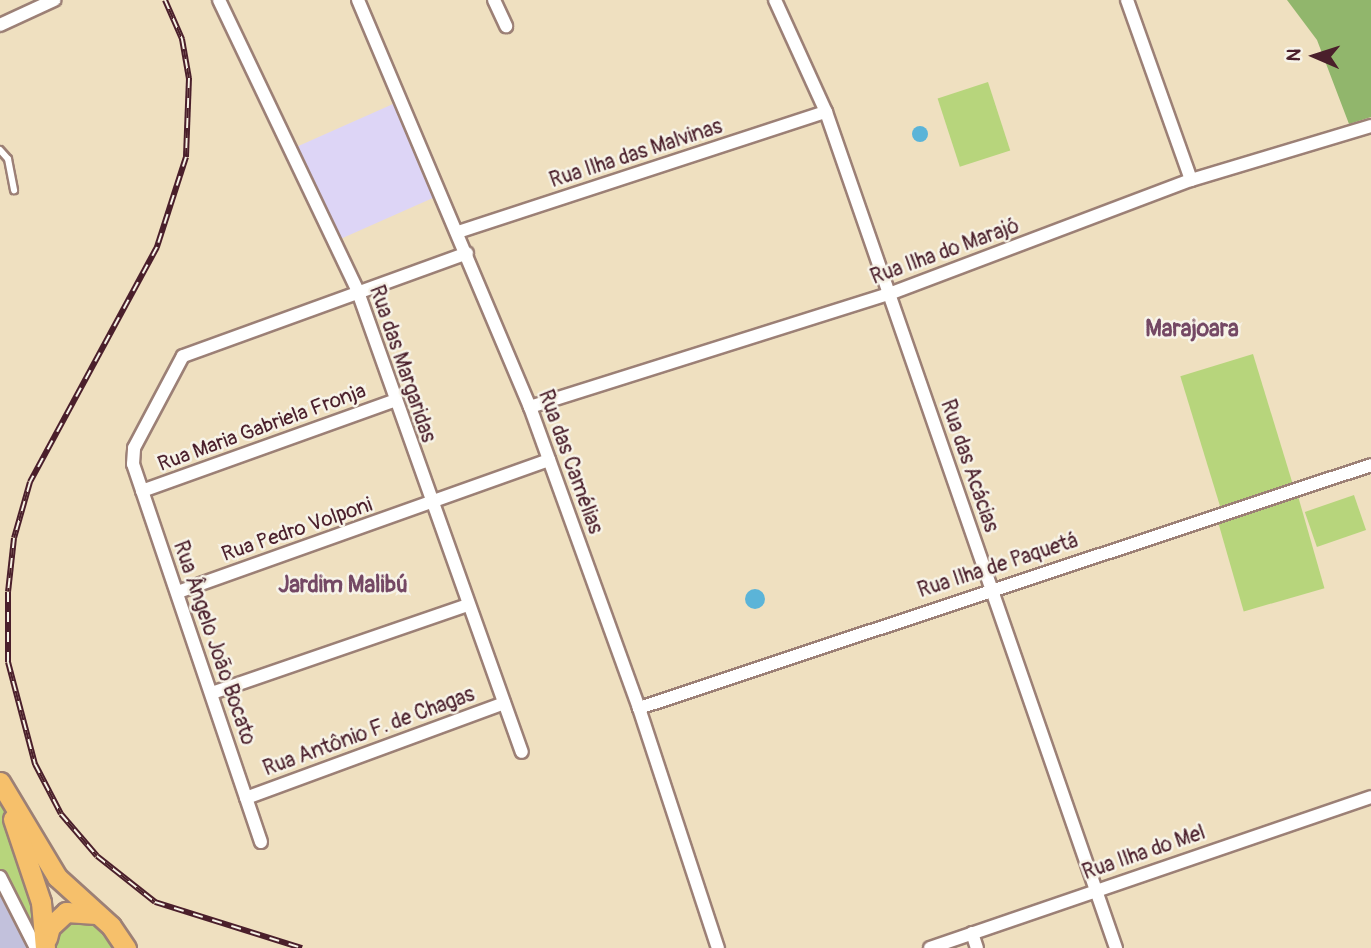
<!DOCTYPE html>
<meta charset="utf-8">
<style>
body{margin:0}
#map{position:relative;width:1371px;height:948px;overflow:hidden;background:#efe0c0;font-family:Pangolin,sans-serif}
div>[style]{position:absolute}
.built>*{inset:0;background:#ddd5f6;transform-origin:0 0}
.industrial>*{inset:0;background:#c2c1dc}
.green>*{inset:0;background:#b7d57c;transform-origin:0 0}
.forest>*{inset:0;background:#91b66c}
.water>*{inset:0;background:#5bb4d8}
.round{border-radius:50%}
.roads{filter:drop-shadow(2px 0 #9c8076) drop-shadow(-2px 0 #9c8076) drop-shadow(0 2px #9c8076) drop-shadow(0 -2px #9c8076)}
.service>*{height:6px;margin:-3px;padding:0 3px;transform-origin:3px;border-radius:3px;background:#fff}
.minor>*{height:12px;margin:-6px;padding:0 6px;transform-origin:6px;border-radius:6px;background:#fff}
.primary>*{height:19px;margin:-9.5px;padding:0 9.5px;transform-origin:9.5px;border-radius:9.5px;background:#f6c06b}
.rail>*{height:6px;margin-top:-3px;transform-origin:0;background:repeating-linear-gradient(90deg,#f7f3e8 0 10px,#4a1f2b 0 20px);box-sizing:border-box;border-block:2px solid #4a1f2b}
span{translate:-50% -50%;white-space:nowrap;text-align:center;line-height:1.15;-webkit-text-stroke:5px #f7f3e8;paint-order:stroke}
.street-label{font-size:21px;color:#4a1f2b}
.neighbourhood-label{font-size:23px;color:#744864;font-weight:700}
.north{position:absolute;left:1280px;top:21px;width:70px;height:70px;-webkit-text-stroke:5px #f7f3e8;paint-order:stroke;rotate:273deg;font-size:19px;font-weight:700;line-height:28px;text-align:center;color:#4a1f2b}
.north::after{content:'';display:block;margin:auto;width:24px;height:32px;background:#4a1f2b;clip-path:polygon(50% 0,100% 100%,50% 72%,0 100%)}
</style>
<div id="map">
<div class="built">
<div style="left:393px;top:104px;width:102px;height:106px;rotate:66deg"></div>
</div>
<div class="industrial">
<div style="clip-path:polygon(0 887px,29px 948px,0 948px)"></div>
</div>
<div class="green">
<div style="left:988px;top:82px;width:72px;height:53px;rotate:72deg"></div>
<div style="left:1253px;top:354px;width:137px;height:76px;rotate:73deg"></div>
<div style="left:1354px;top:495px;width:37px;height:52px;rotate:71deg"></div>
<div style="left:1298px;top:496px;width:96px;height:84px;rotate:74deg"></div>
<div style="clip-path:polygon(0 782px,44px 948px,0 884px)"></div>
<div style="clip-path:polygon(68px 918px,91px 921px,113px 948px,49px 948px,52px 933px)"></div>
</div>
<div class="forest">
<div style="clip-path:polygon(1287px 0,1371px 0,1371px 117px,1349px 124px,1317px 40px)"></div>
</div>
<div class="water">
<div class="round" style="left:912px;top:126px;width:16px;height:16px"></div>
<div class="round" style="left:745px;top:589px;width:20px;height:20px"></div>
</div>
<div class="roads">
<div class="service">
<div style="left:0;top:150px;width:12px;rotate:48deg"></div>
<div style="left:8px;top:159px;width:32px;rotate:79deg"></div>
</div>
<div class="minor">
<div style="left:219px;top:0;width:323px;rotate:64.5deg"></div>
<div style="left:358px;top:292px;width:488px;rotate:70.4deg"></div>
<div style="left:358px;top:0;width:442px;rotate:67.1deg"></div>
<div style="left:530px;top:407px;width:320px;rotate:70.1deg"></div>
<div style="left:639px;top:708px;width:253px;rotate:71.8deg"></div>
<div style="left:494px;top:0;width:29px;rotate:65deg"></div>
<div style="left:775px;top:0;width:123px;rotate:65.5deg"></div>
<div style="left:826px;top:112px;width:885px;rotate:70.87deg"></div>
<div style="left:1127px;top:0;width:191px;rotate:70.4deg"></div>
<div style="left:0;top:25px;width:60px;rotate:-24.8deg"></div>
<div style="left:458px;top:232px;width:387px;rotate:-18.1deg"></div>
<div style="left:530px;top:407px;width:376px;rotate:-17.5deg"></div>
<div style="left:889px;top:294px;width:323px;rotate:-20.7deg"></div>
<div style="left:1191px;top:180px;width:188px;rotate:-16.7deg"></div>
<div style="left:142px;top:491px;width:268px;rotate:-19.7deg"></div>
<div style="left:178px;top:592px;width:394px;rotate:-19.6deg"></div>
<div style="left:212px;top:693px;width:270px;rotate:-19deg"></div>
<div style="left:639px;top:708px;width:771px;rotate:-18.36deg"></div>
<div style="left:246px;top:798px;width:275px;rotate:-20.2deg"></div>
<div style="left:261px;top:842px;width:399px;rotate:-108.7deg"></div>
<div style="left:133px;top:464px;width:16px;rotate:-86deg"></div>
<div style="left:134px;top:448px;width:104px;rotate:-62deg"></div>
<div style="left:183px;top:356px;width:302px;rotate:-19.9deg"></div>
<div style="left:0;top:877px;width:80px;rotate:63.1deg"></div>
<div style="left:972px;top:933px;width:16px;rotate:72deg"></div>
<div style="left:930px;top:948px;width:466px;rotate:-18.9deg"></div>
</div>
<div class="primary">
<div style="left:0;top:782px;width:111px;rotate:59deg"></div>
<div style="left:57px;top:877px;width:73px;rotate:42.2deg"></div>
<div style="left:111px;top:926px;width:27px;rotate:56deg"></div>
<div style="left:13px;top:819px;width:88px;rotate:71.4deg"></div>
<div style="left:41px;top:902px;width:46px;rotate:85deg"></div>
<div style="left:47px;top:938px;width:11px;rotate:-75deg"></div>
<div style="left:50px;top:927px;width:22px;rotate:-43deg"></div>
<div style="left:66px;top:912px;width:30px;rotate:4deg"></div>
</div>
</div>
<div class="rail">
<div style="left:165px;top:0;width:43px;rotate:66.4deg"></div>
<div style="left:182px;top:39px;width:40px;rotate:80deg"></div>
<div style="left:189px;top:78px;width:79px;rotate:92.2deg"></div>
<div style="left:186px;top:157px;width:95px;rotate:107.9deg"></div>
<div style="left:157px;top:247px;width:267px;rotate:118.4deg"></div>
<div style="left:30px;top:482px;width:58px;rotate:105.9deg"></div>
<div style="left:14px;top:538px;width:54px;rotate:96.3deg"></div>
<div style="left:8px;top:592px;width:70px;rotate:90deg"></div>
<div style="left:8px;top:662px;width:106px;rotate:75.2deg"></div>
<div style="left:35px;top:764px;width:56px;rotate:62.5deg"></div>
<div style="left:61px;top:814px;width:55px;rotate:49.4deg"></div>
<div style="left:97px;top:856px;width:74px;rotate:38.4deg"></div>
<div style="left:155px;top:902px;width:154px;rotate:17.4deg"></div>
</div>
<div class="street-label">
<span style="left:636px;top:154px;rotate:-18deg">Rua Ilha das Malvinas</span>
<span style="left:945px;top:252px;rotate:-20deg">Rua Ilha do Marajó</span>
<span style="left:402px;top:364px;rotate:71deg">Rua das Margaridas</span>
<span style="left:262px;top:428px;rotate:-20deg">Rua Maria Gabriela Fronja</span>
<span style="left:570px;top:462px;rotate:70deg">Rua das Camélias</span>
<span style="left:969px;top:466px;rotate:71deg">Rua das Acácias</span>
<span style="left:297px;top:530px;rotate:-19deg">Rua Pedro Volponi</span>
<span style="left:998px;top:566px;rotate:-18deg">Rua Ilha de Paquetá</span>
<span style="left:214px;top:643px;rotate:71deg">Rua Ângelo João Bocato</span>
<span style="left:369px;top:732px;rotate:-20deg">Rua Antônio F. de Chagas</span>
<span style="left:1144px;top:853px;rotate:-19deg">Rua Ilha do Mel</span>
</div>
<div class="neighbourhood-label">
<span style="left:1192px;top:329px">Marajoara</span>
<span style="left:343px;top:585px">Jardim Malibú</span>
</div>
<div class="north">N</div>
</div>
